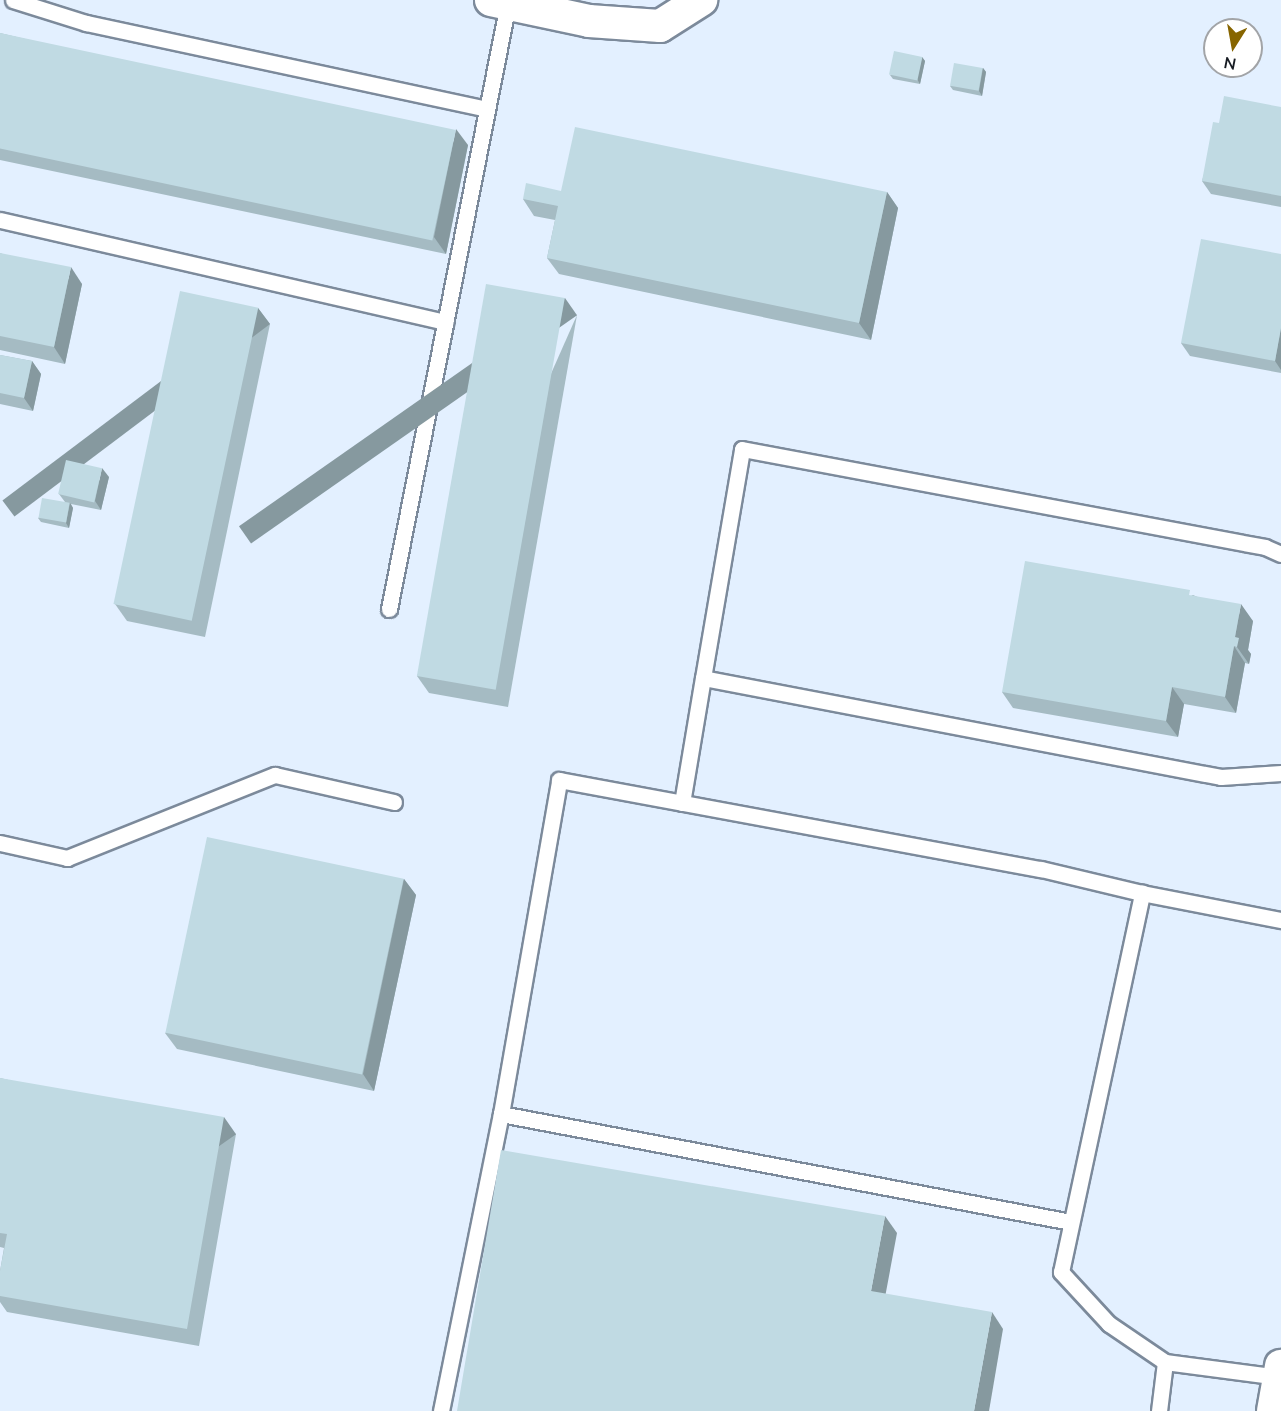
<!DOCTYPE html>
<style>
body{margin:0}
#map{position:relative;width:1281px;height:1411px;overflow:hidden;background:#e3f0ff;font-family:Mulish,sans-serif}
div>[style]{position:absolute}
.roads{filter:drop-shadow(2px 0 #7c8a9b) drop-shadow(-2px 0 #7c8a9b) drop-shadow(0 2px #7c8a9b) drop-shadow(0 -2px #7c8a9b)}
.service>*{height:15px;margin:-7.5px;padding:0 7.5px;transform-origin:7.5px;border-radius:7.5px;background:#fff}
.minor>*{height:32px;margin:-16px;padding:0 16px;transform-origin:16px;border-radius:16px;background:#fff}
.wall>*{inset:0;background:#a5bbc3}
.shaded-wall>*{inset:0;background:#86999f;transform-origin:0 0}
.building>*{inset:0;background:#c0dae3;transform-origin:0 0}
span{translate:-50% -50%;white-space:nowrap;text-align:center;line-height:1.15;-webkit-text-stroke:5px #fff;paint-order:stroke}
.north{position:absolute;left:1203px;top:18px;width:60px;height:60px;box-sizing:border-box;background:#fff;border:2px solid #a2a4a7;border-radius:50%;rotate:191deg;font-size:16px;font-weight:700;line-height:24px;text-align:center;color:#171c23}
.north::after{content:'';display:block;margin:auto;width:21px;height:27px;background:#876500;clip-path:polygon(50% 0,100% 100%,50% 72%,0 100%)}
</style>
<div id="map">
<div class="roads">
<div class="service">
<div style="left:13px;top:0;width:77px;rotate:17.5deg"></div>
<div style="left:86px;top:23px;width:410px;rotate:12.1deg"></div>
<div style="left:0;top:220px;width:457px;rotate:12.9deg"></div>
<div style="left:389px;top:609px;width:618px;rotate:-78.89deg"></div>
<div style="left:703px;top:678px;width:232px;rotate:-80.3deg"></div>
<div style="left:742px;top:449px;width:532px;rotate:10.61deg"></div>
<div style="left:1265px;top:547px;width:17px;rotate:24deg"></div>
<div style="left:682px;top:803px;width:127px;rotate:-80.5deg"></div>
<div style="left:703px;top:678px;width:527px;rotate:10.82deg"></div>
<div style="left:1221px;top:777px;width:60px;rotate:-3.8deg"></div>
<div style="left:0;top:843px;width:69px;rotate:12.6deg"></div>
<div style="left:67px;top:858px;width:224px;rotate:-21.8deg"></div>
<div style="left:275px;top:775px;width:122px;rotate:12.8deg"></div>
<div style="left:501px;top:1114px;width:339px;rotate:-80.1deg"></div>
<div style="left:559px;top:780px;width:490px;rotate:10.5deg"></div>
<div style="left:1041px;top:869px;width:104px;rotate:13.4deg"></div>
<div style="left:1165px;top:1362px;width:68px;rotate:-145.8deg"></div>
<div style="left:1109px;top:1324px;width:71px;rotate:-132.7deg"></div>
<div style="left:1061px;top:1272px;width:388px;rotate:-77.9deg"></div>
<div style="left:1142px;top:893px;width:142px;rotate:11deg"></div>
<div style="left:441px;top:1411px;width:303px;rotate:-78.6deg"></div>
<div style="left:501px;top:1114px;width:580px;rotate:10.73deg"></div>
<div style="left:1159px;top:1411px;width:49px;rotate:-83deg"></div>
<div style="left:1165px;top:1362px;width:115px;rotate:7.5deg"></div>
</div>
<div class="minor">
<div style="left:491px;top:0;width:100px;rotate:12.1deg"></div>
<div style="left:589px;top:21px;width:71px;rotate:4deg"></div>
<div style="left:660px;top:26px;width:49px;rotate:-32.4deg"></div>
<div style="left:1273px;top:1411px;width:46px;rotate:-79.9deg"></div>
</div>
</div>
<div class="wall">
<div style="clip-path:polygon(0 33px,468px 145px,446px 254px,0 160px)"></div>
<div style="clip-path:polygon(922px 57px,925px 61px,920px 84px,893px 79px,890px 75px)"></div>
<div style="clip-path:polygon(983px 68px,986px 72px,982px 96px,953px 90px,950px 86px)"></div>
<div style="clip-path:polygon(1281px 107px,1281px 207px,1211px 194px,1202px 181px,1219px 123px)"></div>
<div style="clip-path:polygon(561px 191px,887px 192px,898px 208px,871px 340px,559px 274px,547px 258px,555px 220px,534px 216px,523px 199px)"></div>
<div style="clip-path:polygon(0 253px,82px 284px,65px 364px,0 350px)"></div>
<div style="clip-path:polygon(1281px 254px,1281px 373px,1190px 356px,1181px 343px)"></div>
<div style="clip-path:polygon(258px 308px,270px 324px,205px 637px,127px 621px,115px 604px)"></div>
<div style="clip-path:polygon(577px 315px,508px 707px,429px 693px,417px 676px)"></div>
<div style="clip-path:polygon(0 355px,32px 361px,41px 374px,33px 411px,0 404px)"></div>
<div style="clip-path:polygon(109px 477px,101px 510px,71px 504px,73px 508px,69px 528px,41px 522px,38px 518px,65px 502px,59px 494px)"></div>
<div style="clip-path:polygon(1193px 595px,1253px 621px,1248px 650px,1251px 654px,1249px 664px,1245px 663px,1236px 713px,1184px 704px,1178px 737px,1013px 708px,1002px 692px)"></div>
<div style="clip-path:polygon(404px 879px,416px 895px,374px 1091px,177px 1049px,165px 1033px)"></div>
<div style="clip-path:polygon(0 1078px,236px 1134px,199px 1346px,7px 1312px,0 1302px,0 1271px,4px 1248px,0 1247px)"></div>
</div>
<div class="shaded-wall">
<div style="clip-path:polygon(922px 57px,925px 61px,920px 84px,917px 79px)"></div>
<div style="clip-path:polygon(983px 68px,986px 72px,982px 96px,979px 91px)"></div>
<div style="clip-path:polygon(456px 129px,468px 145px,446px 254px,434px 237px)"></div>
<div style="clip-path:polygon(887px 192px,898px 208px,871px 340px,859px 323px)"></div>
<div style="clip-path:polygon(71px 267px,82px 284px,65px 364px,54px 347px)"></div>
<div style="left:565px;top:298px;width:21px;height:398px;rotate:55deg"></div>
<div style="left:258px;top:308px;width:20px;height:320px;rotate:53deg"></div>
<div style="clip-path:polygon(1281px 328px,1281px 370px,1275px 361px)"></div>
<div style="clip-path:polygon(32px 361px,41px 374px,33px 411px,24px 398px)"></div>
<div style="clip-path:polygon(102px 468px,109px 477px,101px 510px,95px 501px)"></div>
<div style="clip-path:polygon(70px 503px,73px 508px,69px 528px,66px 523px)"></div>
<div style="clip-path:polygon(1241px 604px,1253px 621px,1248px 650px,1251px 654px,1249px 664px,1237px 647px,1235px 637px)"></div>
<div style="clip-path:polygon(1234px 646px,1245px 663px,1236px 713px,1225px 697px)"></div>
<div style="clip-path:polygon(1172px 687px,1184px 704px,1178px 737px,1166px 721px)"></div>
<div style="clip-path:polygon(404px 879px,416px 895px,374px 1091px,363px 1074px)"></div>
<div style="left:224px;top:1117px;width:21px;height:215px;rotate:55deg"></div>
<div style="clip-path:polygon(885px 1216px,897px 1233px,883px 1308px,871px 1291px)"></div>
<div style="clip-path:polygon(992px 1312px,1003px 1329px,989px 1411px,974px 1411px)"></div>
</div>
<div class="building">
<div style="left:0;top:33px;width:466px;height:113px;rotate:12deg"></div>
<div style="left:894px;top:51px;width:29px;height:24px;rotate:12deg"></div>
<div style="left:954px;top:63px;width:29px;height:23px;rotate:10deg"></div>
<div style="clip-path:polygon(1224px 96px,1281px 107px,1281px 196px,1202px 181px,1213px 122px,1219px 123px)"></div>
<div style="clip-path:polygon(575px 127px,887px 192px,859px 323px,547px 258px,558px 206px,523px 199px,526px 183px,561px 191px)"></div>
<div style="clip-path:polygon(1201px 239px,1281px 254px,1281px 328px,1275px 361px,1181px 343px)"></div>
<div style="clip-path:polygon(0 253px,71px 267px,54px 347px,0 336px)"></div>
<div style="left:486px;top:284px;width:80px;height:398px;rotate:10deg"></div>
<div style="left:180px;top:291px;width:80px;height:320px;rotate:12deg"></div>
<div style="clip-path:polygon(0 355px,32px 361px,24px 398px,0 393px)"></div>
<div style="left:66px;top:460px;width:37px;height:35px;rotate:13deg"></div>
<div style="left:42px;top:498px;width:28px;height:20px;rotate:10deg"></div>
<div style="clip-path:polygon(1025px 561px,1190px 590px,1189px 595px,1241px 604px,1235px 637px,1239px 638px,1237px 647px,1234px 646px,1225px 697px,1172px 687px,1166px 721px,1002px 692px)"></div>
<div style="left:207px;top:837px;width:201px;height:200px;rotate:12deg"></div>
<div style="clip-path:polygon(0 1078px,224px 1117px,187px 1329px,0 1296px,0 1271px,7px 1234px,0 1233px)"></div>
<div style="clip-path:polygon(501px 1150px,885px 1216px,871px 1291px,992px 1312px,974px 1411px,457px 1411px)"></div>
</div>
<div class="north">N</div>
</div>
